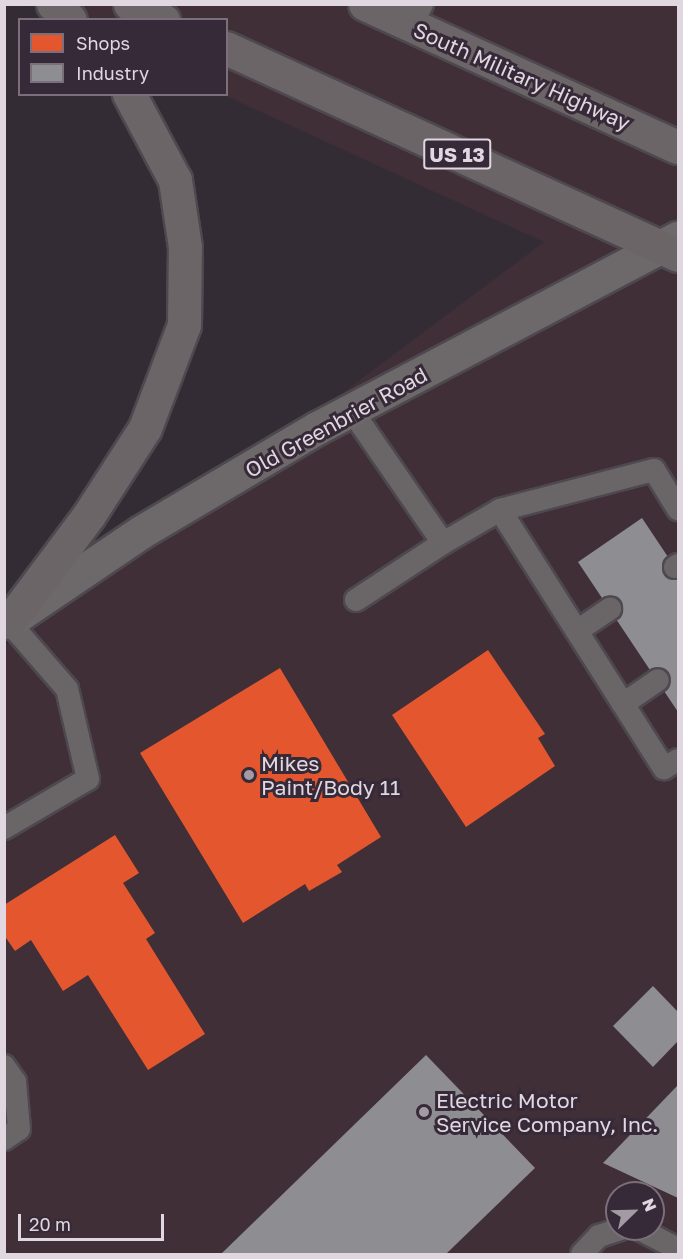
<!DOCTYPE html>
<style>
body{margin:0}
#map{position:relative;width:683px;height:1259px;overflow:hidden;background:#332c34;font-family:"Golos Text",sans-serif}
div>[style]{position:absolute}
.industrial>*{inset:0;background:#402f37}
.shops>*{inset:0;background:#e4572e}
.industry>*{inset:0;background:#8d8d92}
.roads{filter:drop-shadow(2px 0 #4e484f) drop-shadow(-2px 0 #4e484f) drop-shadow(0 2px #4e484f) drop-shadow(0 -2px #4e484f)}
.lane>*{height:22px;margin:-11px;padding:0 11px;transform-origin:11px;border-radius:11px;background:#6a6567}
.secondary>*{height:33px;margin:-16.5px;padding:0 16.5px;transform-origin:16.5px;border-radius:16.5px;background:#6d686a}
.primary>*{height:33px;margin:-16.5px;padding:0 16.5px;transform-origin:16.5px;border-radius:16.5px;background:#6b6568}
.dots>*{width:16px;height:16px;translate:-50% -50%;box-sizing:border-box;border:3px solid #362938;border-radius:50%}
span{translate:-50% -50%;white-space:nowrap;text-align:center;line-height:1.15;-webkit-text-stroke:6px #362938;paint-order:stroke}
.shield-label span{padding:2px 4px;background:#362938;border:2px solid;border-radius:4px;-webkit-text-stroke-width:0}
.shield-label{font-size:20px;color:#e0d7e0;font-weight:700}
.street-label{font-size:21px;color:#e0d7e0}
.poi-label{font-size:21px;color:#e0d7e0}
.left{translate:0 -50%;text-align:left}
.frame{position:absolute;inset:0;border:6px solid #e0d7e0;pointer-events:none}
.legend{position:absolute;left:18px;top:18px;width:210px;height:78px;box-sizing:border-box;background:#362938;border:2px solid #7a6f7b;margin:0;padding:8px 10px;list-style:none;font-size:18px;color:#e0d7e0}
.legend li{display:flex;align-items:center;gap:12px;height:30px}
.legend b{width:30px;border:2px solid #7a6f7b}
.north{position:absolute;left:605px;top:1181px;width:60px;height:60px;box-sizing:border-box;background:#362938;border:2px solid #7a6f7b;border-radius:50%;rotate:67deg;font-size:16px;font-weight:700;line-height:24px;text-align:center;color:#e0d7e0}
.north::after{content:'';display:block;margin:auto;width:21px;height:27px;background:#a39ba4;clip-path:polygon(50% 0,100% 100%,50% 72%,0 100%)}
.scale{position:absolute;left:18px;top:1214px;width:146px;height:27px;box-sizing:border-box;border:3px solid #e0d7e0;border-top:0;padding-left:8px;font-size:18px;line-height:21px;white-space:nowrap;color:#e0d7e0;-webkit-text-stroke:4px #362938;paint-order:stroke}
</style>
<div id="map">
<div class="industrial">
<div style="clip-path:polygon(evenodd,29px 5px,678px 5px,678px 1254px,5px 1254px,5px 646px,544px 242px,224px 95px,226px 94px,226px 20px,61px 19px,29px 5px,617px 1193px,653px 1193px,653px 1229px,617px 1229px,617px 1193px)"></div>
</div>
<div class="shops">
<div style="clip-path:polygon(488px 650px,545px 734px,538px 738px,555px 766px,466px 827px,392px 715px)"></div>
<div style="clip-path:polygon(280px 668px,381px 837px,337px 865px,342px 872px,309px 891px,305px 884px,243px 923px,140px 753px)"></div>
<div style="clip-path:polygon(115px 835px,139px 873px,123px 883px,155px 933px,146px 939px,205px 1034px,148px 1070px,88px 975px,63px 991px,31px 940px,15px 951px,4px 935px,4px 905px)"></div>
</div>
<div class="industry">
<div style="clip-path:polygon(642px 518px,678px 572px,678px 712px,578px 562px)"></div>
<div style="clip-path:polygon(653px 986px,678px 1012px,678px 1041px,653px 1067px,613px 1026px)"></div>
<div style="clip-path:polygon(426px 1055px,535px 1168px,446px 1254px,221px 1254px)"></div>
<div style="clip-path:polygon(678px 1085px,678px 1198px,603px 1163px)"></div>
</div>
<div class="roads">
<div class="lane">
<div style="left:411px;top:25px;width:24px;rotate:-62deg"></div>
<div style="left:352px;top:411px;width:160px;rotate:55.4deg"></div>
<div style="left:443px;top:543px;width:66px;rotate:-30.1deg"></div>
<div style="left:500px;top:510px;width:306px;rotate:57.6deg"></div>
<div style="left:664px;top:768px;width:16px;rotate:-30deg"></div>
<div style="left:500px;top:510px;width:159px;rotate:-14.6deg"></div>
<div style="left:654px;top:470px;width:46px;rotate:58.4deg"></div>
<div style="left:675px;top:567px;width:4px;rotate:-34deg"></div>
<div style="left:356px;top:600px;width:104px;rotate:-33.2deg"></div>
<div style="left:577px;top:631px;width:40px;rotate:-34deg"></div>
<div style="left:623px;top:704px;width:42px;rotate:-34.4deg"></div>
<div style="left:4px;top:828px;width:97px;rotate:-30.3deg"></div>
<div style="left:88px;top:779px;width:92px;rotate:-103.1deg"></div>
<div style="left:67px;top:689px;width:89px;rotate:-130.9deg"></div>
<div style="left:4px;top:1066px;width:19px;rotate:55deg"></div>
<div style="left:15px;top:1082px;width:47px;rotate:85.1deg"></div>
<div style="left:19px;top:1129px;width:18px;rotate:146deg"></div>
<div style="left:639px;top:1229px;width:44px;rotate:27.1deg"></div>
<div style="left:582px;top:1254px;width:25px;rotate:-47deg"></div>
<div style="left:599px;top:1236px;width:22px;rotate:-18deg"></div>
</div>
<div class="secondary">
<div style="left:14px;top:618px;width:153px;rotate:-34.1deg"></div>
<div style="left:141px;top:532px;width:204px;rotate:-30.6deg"></div>
<div style="left:317px;top:428px;width:408px;rotate:-27.8deg"></div>
</div>
<div class="primary">
<div style="left:53px;top:4px;width:23px;rotate:43deg"></div>
<div style="left:130px;top:4px;width:37px;rotate:26deg"></div>
<div style="left:365px;top:4px;width:344px;rotate:24.6deg"></div>
<div style="left:226px;top:48px;width:497px;rotate:24.6deg"></div>
<div style="left:9px;top:622px;width:134px;rotate:-53.2deg"></div>
<div style="left:89px;top:515px;width:103px;rotate:-57.2deg"></div>
<div style="left:145px;top:428px;width:110px;rotate:-69.3deg"></div>
<div style="left:184px;top:325px;width:78px;rotate:-89.3deg"></div>
<div style="left:185px;top:247px;width:68px;rotate:-98.5deg"></div>
<div style="left:175px;top:180px;width:98px;rotate:-118.1deg"></div>
</div>
</div>
<div class="dots">
<div style="left:249px;top:775px;background:#a39ba4"></div>
<div style="left:424px;top:1112px;background:#a39ba4"></div>
</div>
<div class="shield-label">
<span style="left:457px;top:154px">US 13</span>
</div>
<div class="street-label">
<span style="left:522px;top:76px;rotate:24deg">South Military Highway</span>
<span style="left:336px;top:422px;rotate:-29deg">Old Greenbrier Road</span>
</div>
<div class="poi-label">
<span class="left" style="left:261px;top:775px">Mikes<br>Paint/Body 11</span>
<span class="left" style="left:436px;top:1112px">Electric Motor<br>Service Company, Inc.</span>
</div>
<div class="frame"></div>
<ul class="legend">
<li><b style="height:16px;background:#e4572e"></b>Shops</li>
<li><b style="height:16px;background:#8d8d92"></b>Industry</li>
</ul>
<div class="north">N</div>
<div class="scale">20 m</div>
</div>
